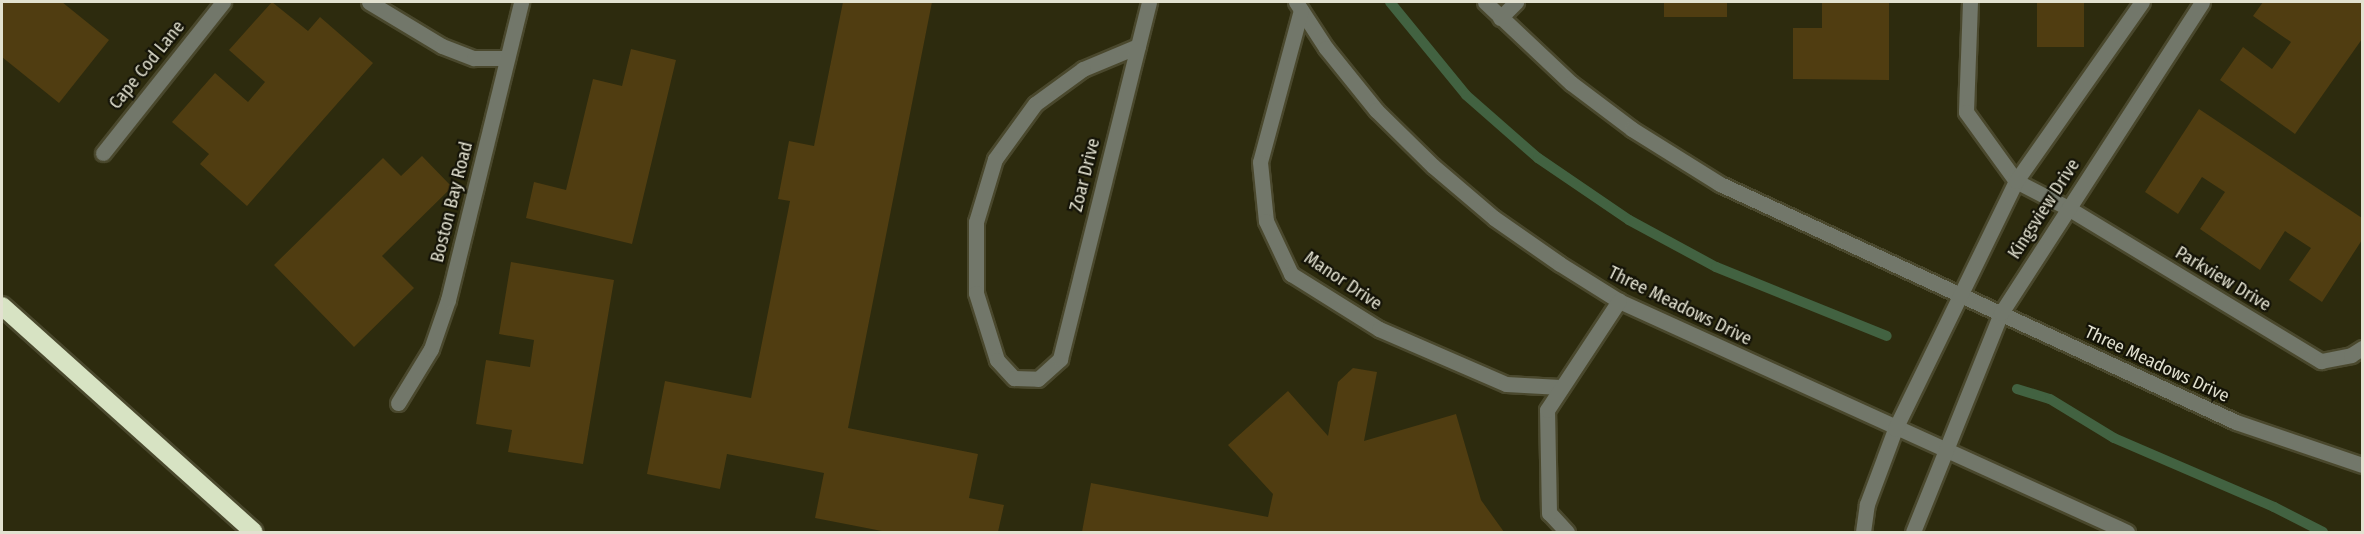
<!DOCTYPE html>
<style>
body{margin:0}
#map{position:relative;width:2364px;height:534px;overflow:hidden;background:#2d2b0e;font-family:"Fira Sans Condensed",sans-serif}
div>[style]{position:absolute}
.stream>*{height:10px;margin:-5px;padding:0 5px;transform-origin:5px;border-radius:5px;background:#426241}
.building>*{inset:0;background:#503d11;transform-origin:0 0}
.roads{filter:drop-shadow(2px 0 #4a482d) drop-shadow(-2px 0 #4a482d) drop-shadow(0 2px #4a482d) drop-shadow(0 -2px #4a482d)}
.minor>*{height:15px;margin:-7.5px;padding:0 7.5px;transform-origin:7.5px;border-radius:7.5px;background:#72776a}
.highway>*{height:18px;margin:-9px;padding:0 9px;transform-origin:9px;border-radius:9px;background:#d7e3c3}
span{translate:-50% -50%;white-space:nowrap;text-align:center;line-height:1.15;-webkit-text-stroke:4.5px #141307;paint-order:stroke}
.street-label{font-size:18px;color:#e2e1d0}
.frame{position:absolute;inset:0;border:3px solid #e2e1d0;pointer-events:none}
</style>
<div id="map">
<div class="stream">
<div style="left:1390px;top:2px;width:120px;rotate:50.7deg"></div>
<div style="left:1466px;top:95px;width:96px;rotate:41.2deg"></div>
<div style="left:1538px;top:158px;width:110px;rotate:34.3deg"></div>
<div style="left:1629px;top:220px;width:99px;rotate:28.4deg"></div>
<div style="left:1716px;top:267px;width:184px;rotate:22deg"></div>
<div style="left:2017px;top:389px;width:34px;rotate:17deg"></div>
<div style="left:2050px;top:399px;width:75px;rotate:31.4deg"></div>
<div style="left:2114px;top:438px;width:174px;rotate:23.3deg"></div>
<div style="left:2274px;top:507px;width:55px;rotate:27deg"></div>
</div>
<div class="building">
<div style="clip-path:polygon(2px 2px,62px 2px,109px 40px,59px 103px,2px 57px)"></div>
<div style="clip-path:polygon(272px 2px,308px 31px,320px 17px,373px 63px,247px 206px,200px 164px,209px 154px,172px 122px,215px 73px,248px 102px,265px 82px,229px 50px)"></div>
<div style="clip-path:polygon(843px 2px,932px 2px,848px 428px,978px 454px,969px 498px,1004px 505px,998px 532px,887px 532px,815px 518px,824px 473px,727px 454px,720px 489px,647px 474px,665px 381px,751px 398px,790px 201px,778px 199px,789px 141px,814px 146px)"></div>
<div style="left:1664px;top:2px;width:63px;height:15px"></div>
<div style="clip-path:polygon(1822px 2px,1889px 2px,1889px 80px,1793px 79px,1793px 28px,1822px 28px)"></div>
<div style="left:2037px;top:2px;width:47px;height:45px"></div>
<div style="clip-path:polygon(2263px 2px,2362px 2px,2362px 39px,2295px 134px,2220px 80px,2243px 47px,2272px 69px,2291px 42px,2253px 16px)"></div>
<div style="clip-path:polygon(631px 49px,676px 60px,632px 244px,526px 218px,534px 182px,566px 190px,593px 79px,622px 86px)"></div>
<div style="clip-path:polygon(2199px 109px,2362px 218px,2362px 240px,2322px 302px,2289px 280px,2311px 248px,2285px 231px,2260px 270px,2200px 229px,2225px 192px,2202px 177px,2178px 214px,2145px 192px)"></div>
<div style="clip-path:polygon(422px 156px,452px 187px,382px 256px,414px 288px,354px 347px,274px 265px,383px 158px,401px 176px)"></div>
<div style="clip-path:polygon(511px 262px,614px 280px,583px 464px,508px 452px,512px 430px,476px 424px,486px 360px,530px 367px,534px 340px,499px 334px)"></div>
<div style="clip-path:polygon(1353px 368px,1377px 372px,1364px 441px,1456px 414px,1481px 500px,1504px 532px,1082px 532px,1091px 483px,1268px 517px,1273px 494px,1228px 445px,1288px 391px,1328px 436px,1338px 382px)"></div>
</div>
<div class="roads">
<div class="minor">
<div style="left:369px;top:2px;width:85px;rotate:31.1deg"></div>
<div style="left:442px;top:46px;width:34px;rotate:21deg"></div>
<div style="left:474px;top:58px;width:33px"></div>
<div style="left:1296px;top:2px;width:55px;rotate:56.9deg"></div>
<div style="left:1326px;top:48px;width:80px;rotate:51.1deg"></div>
<div style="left:1376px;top:110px;width:80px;rotate:44.5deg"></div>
<div style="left:1433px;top:166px;width:80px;rotate:40.4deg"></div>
<div style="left:1494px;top:218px;width:80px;rotate:34.9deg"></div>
<div style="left:1560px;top:264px;width:70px;rotate:32.1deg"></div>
<div style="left:1619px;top:301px;width:558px;rotate:24.45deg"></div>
<div style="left:1485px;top:2px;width:118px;rotate:43.3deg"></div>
<div style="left:1571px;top:83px;width:76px;rotate:37deg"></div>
<div style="left:1632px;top:129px;width:104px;rotate:32deg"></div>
<div style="left:1720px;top:184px;width:568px;rotate:24.76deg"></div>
<div style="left:2236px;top:422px;width:133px;rotate:18.8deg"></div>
<div style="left:1970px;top:2px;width:110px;rotate:92.1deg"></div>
<div style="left:1966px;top:112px;width:85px;rotate:54.1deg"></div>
<div style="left:2016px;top:181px;width:59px;rotate:27.4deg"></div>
<div style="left:2068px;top:208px;width:296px;rotate:31.2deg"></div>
<div style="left:2321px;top:361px;width:31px;rotate:-11deg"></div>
<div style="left:2351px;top:355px;width:13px;rotate:-32deg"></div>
<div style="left:1301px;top:10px;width:157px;rotate:105.1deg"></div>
<div style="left:1260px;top:162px;width:59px;rotate:84.2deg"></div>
<div style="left:1266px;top:221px;width:59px;rotate:64.7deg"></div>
<div style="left:1291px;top:274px;width:104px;rotate:32deg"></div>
<div style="left:1379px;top:329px;width:138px;rotate:23.4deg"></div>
<div style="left:1506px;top:384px;width:54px;rotate:3.2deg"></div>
<div style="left:1500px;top:18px;width:23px;rotate:-45deg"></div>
<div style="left:1138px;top:46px;width:60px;rotate:157.3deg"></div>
<div style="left:1083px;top:69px;width:59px;rotate:143.9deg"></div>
<div style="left:1035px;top:104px;width:68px;rotate:126deg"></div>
<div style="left:995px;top:159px;width:66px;rotate:106.8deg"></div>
<div style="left:976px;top:222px;width:71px;rotate:90deg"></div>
<div style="left:976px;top:293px;width:70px;rotate:72.6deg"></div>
<div style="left:997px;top:360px;width:25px;rotate:47deg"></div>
<div style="left:1014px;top:378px;width:24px;rotate:2deg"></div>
<div style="left:1038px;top:379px;width:30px;rotate:-42deg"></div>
<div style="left:1060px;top:359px;width:368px;rotate:-76deg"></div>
<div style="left:103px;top:153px;width:193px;rotate:-51.5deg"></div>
<div style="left:398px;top:403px;width:63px;rotate:-58.6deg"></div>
<div style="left:431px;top:349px;width:52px;rotate:-70.9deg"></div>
<div style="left:448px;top:300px;width:307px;rotate:-76.2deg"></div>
<div style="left:1567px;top:532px;width:26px;rotate:-133deg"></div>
<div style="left:1549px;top:513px;width:103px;rotate:-91.1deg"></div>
<div style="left:1547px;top:410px;width:131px;rotate:-56.6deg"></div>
<div style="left:1863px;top:532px;width:28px;rotate:-82deg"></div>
<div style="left:1867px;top:504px;width:80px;rotate:-69.5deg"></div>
<div style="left:1895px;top:429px;width:276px;rotate:-64deg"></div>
<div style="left:2016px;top:181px;width:219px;rotate:-54.9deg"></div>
<div style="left:1913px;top:532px;width:236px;rotate:-68.1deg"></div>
<div style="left:2001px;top:313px;width:370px;rotate:-57.1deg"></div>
</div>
<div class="highway">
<div style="left:2px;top:306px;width:338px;rotate:41.9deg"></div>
</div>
</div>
<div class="street-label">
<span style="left:147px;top:65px;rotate:-51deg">Cape Cod Lane</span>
<span style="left:1085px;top:175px;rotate:-76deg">Zoar Drive</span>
<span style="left:452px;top:202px;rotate:-76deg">Boston Bay Road</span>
<span style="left:2044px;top:209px;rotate:-57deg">Kingsview Drive</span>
<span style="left:2223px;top:279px;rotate:31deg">Parkview Drive</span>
<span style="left:1343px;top:281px;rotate:34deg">Manor Drive</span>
<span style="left:1680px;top:306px;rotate:26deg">Three Meadows Drive</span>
<span style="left:2157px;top:364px;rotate:25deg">Three Meadows Drive</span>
</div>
<div class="frame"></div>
</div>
